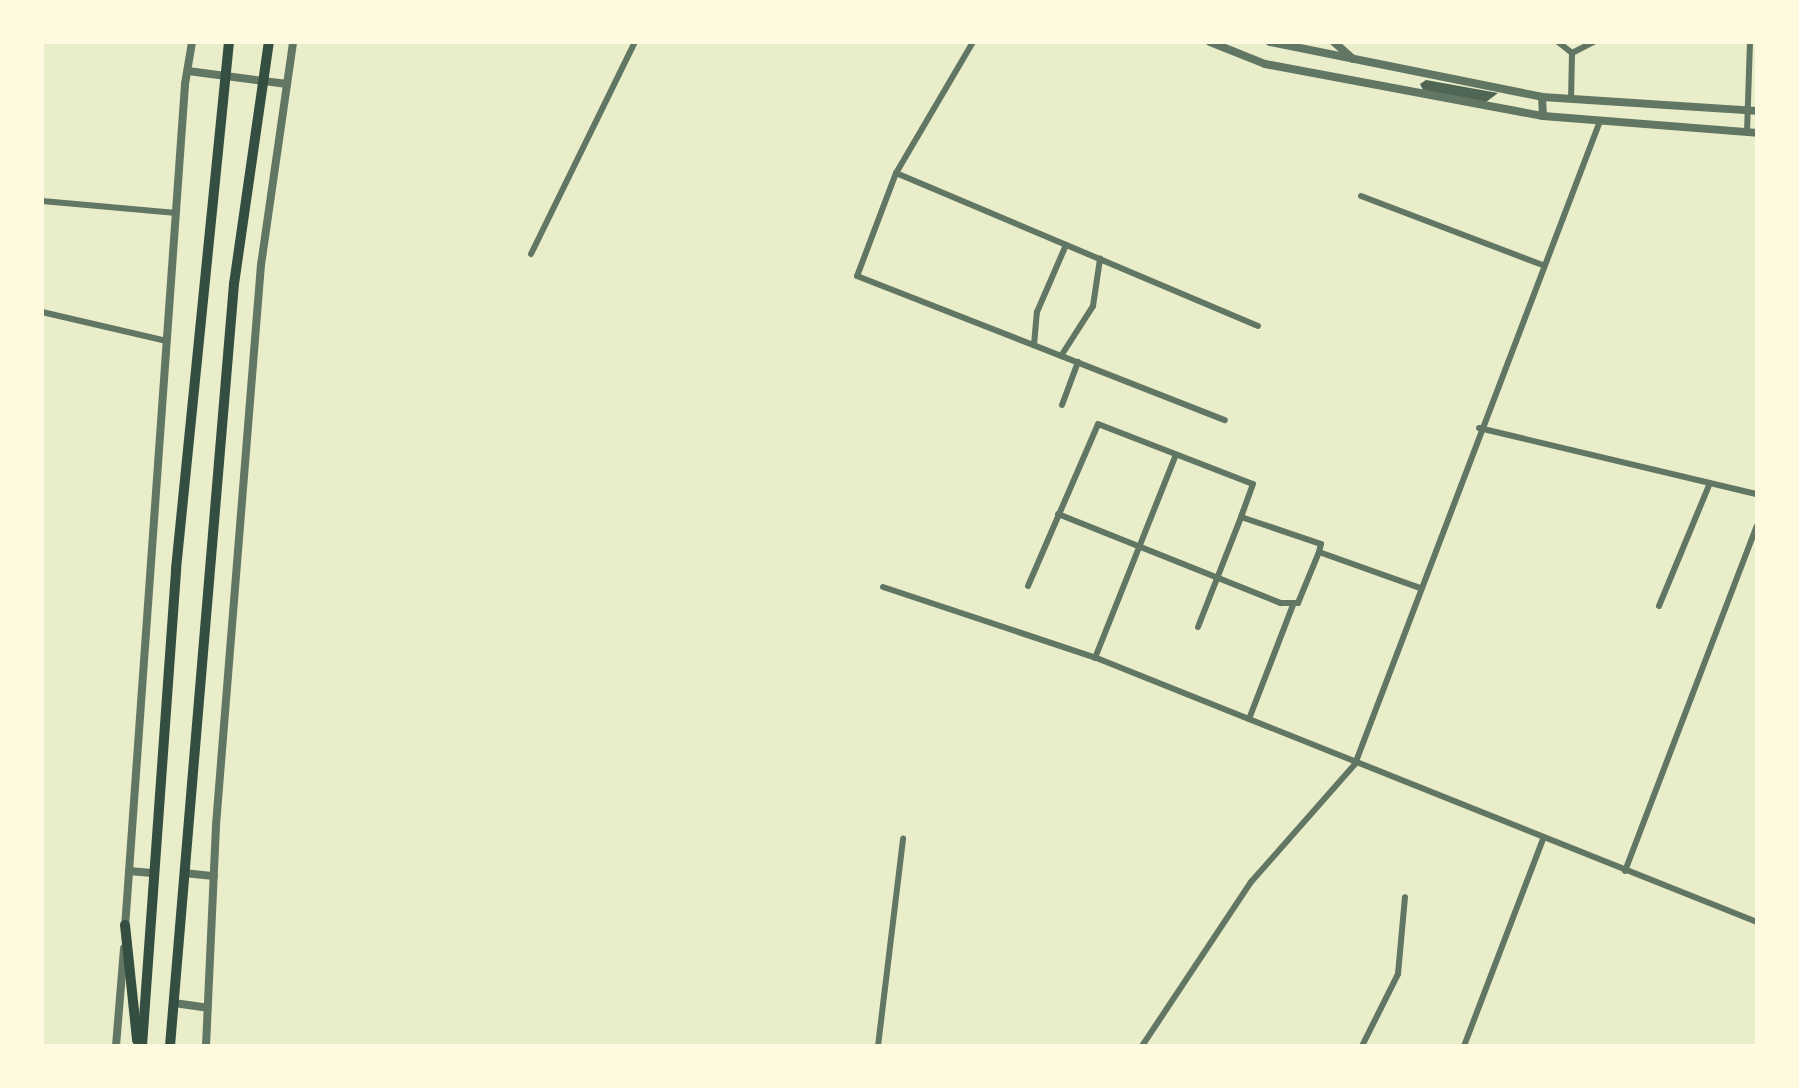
<!DOCTYPE html>
<style>
body{margin:0}
#map{position:relative;width:1799px;height:1088px;overflow:hidden;background:#e9edc9;font-family:"IBM Plex Sans",sans-serif}
div>[style]{position:absolute}
.building>*{inset:0;background:#4f6655}
.minor>*{height:6px;margin:-3px;padding:0 3px;transform-origin:3px;border-radius:3px;background:#617663}
.tertiary>*{height:8px;margin:-4px;padding:0 4px;transform-origin:4px;border-radius:4px;background:#617663}
.trunk>*{height:10px;margin:-5px;padding:0 5px;transform-origin:5px;border-radius:5px;background:#344e41}
span{translate:-50% -50%;white-space:nowrap;text-align:center;line-height:1.15;-webkit-text-stroke:7px #fefae0;paint-order:stroke}
.frame{position:absolute;inset:0;border:44px solid #fefae0;pointer-events:none}
</style>
<div id="map">
<div class="building">
<div style="clip-path:polygon(1426px 80px,1498px 93px,1486px 102px,1423px 90px,1420px 84px)"></div>
</div>
<div class="minor">
<div style="left:973px;top:42px;width:152px;rotate:120.4deg"></div>
<div style="left:896px;top:173px;width:110px;rotate:110.7deg"></div>
<div style="left:857px;top:276px;width:395px;rotate:21.4deg"></div>
<div style="left:1558px;top:42px;width:18px;rotate:38deg"></div>
<div style="left:1572px;top:53px;width:46px;rotate:91.2deg"></div>
<div style="left:1572px;top:53px;width:25px;rotate:-27deg"></div>
<div style="left:1747px;top:132px;width:90px;rotate:-88.1deg"></div>
<div style="left:896px;top:173px;width:393px;rotate:22.9deg"></div>
<div style="left:1361px;top:196px;width:195px;rotate:20.8deg"></div>
<div style="left:42px;top:201px;width:135px;rotate:5.1deg"></div>
<div style="left:531px;top:254px;width:236px;rotate:-63.9deg"></div>
<div style="left:42px;top:312px;width:128px;rotate:13.1deg"></div>
<div style="left:1034px;top:345px;width:33px;rotate:-85deg"></div>
<div style="left:1037px;top:312px;width:73px;rotate:-66.6deg"></div>
<div style="left:1061px;top:356px;width:59px;rotate:-57.4deg"></div>
<div style="left:1093px;top:306px;width:48px;rotate:-81.5deg"></div>
<div style="left:1062px;top:405px;width:46px;rotate:-69.6deg"></div>
<div style="left:1479px;top:428px;width:286px;rotate:13.4deg"></div>
<div style="left:1058px;top:514px;width:240px;rotate:21.8deg"></div>
<div style="left:1281px;top:603px;width:17px"></div>
<div style="left:1298px;top:603px;width:55px;rotate:-67.6deg"></div>
<div style="left:1319px;top:552px;width:107px;rotate:19.6deg"></div>
<div style="left:1028px;top:586px;width:176px;rotate:-66.6deg"></div>
<div style="left:1098px;top:424px;width:166px;rotate:21.2deg"></div>
<div style="left:1253px;top:484px;width:35px;rotate:110deg"></div>
<div style="left:883px;top:587px;width:222px;rotate:18.4deg"></div>
<div style="left:1094px;top:657px;width:714px;rotate:21.79deg"></div>
<div style="left:1659px;top:606px;width:133px;rotate:-67.5deg"></div>
<div style="left:1198px;top:627px;width:118px;rotate:-68.6deg"></div>
<div style="left:1241px;top:517px;width:84px;rotate:18.6deg"></div>
<div style="left:1321px;top:544px;width:8px;rotate:104deg"></div>
<div style="left:1095px;top:658px;width:219px;rotate:-68.3deg"></div>
<div style="left:1249px;top:719px;width:122px;rotate:-68.9deg"></div>
<div style="left:1625px;top:871px;width:369px;rotate:-69.1deg"></div>
<div style="left:878px;top:1046px;width:209px;rotate:-83.1deg"></div>
<div style="left:1142px;top:1046px;width:197px;rotate:-56.4deg"></div>
<div style="left:1251px;top:882px;width:157px;rotate:-48.6deg"></div>
<div style="left:1355px;top:764px;width:688px;rotate:-69.14deg"></div>
<div style="left:1362px;top:1046px;width:80px;rotate:-63.4deg"></div>
<div style="left:1398px;top:974px;width:77px;rotate:-84.8deg"></div>
<div style="left:1464px;top:1046px;width:222px;rotate:-69.1deg"></div>
</div>
<div class="tertiary">
<div style="left:1210px;top:42px;width:59px;rotate:21.8deg"></div>
<div style="left:1265px;top:64px;width:283px;rotate:10.6deg"></div>
<div style="left:1543px;top:116px;width:215px;rotate:4.5deg"></div>
<div style="left:1270px;top:42px;width:278px;rotate:11.4deg"></div>
<div style="left:1542px;top:97px;width:215px;rotate:3.7deg"></div>
<div style="left:1334px;top:42px;width:25px;rotate:42deg"></div>
<div style="left:188px;top:71px;width:100px;rotate:7.5deg"></div>
<div style="left:1542px;top:97px;width:19px;rotate:87deg"></div>
<div style="left:129px;top:871px;width:23px;rotate:5deg"></div>
<div style="left:184px;top:873px;width:30px;rotate:6deg"></div>
<div style="left:125px;top:928px;width:846px;rotate:-85.93deg"></div>
<div style="left:185px;top:84px;width:43px;rotate:-80.5deg"></div>
<div style="left:174px;top:1003px;width:34px;rotate:8deg"></div>
<div style="left:116px;top:1046px;width:98px;rotate:-85.3deg"></div>
<div style="left:206px;top:1046px;width:221px;rotate:-87.4deg"></div>
<div style="left:216px;top:825px;width:562px;rotate:-85.41deg"></div>
<div style="left:261px;top:265px;width:225px;rotate:-81.8deg"></div>
</div>
<div class="trunk">
<div style="left:125px;top:925px;width:116px;rotate:84deg"></div>
<div style="left:142px;top:1046px;width:478px;rotate:-85.9deg"></div>
<div style="left:176px;top:569px;width:530px;rotate:-84.26deg"></div>
<div style="left:170px;top:1046px;width:765px;rotate:-85.2deg"></div>
<div style="left:234px;top:284px;width:245px;rotate:-81.8deg"></div>
</div>
<div class="frame"></div>
</div>
